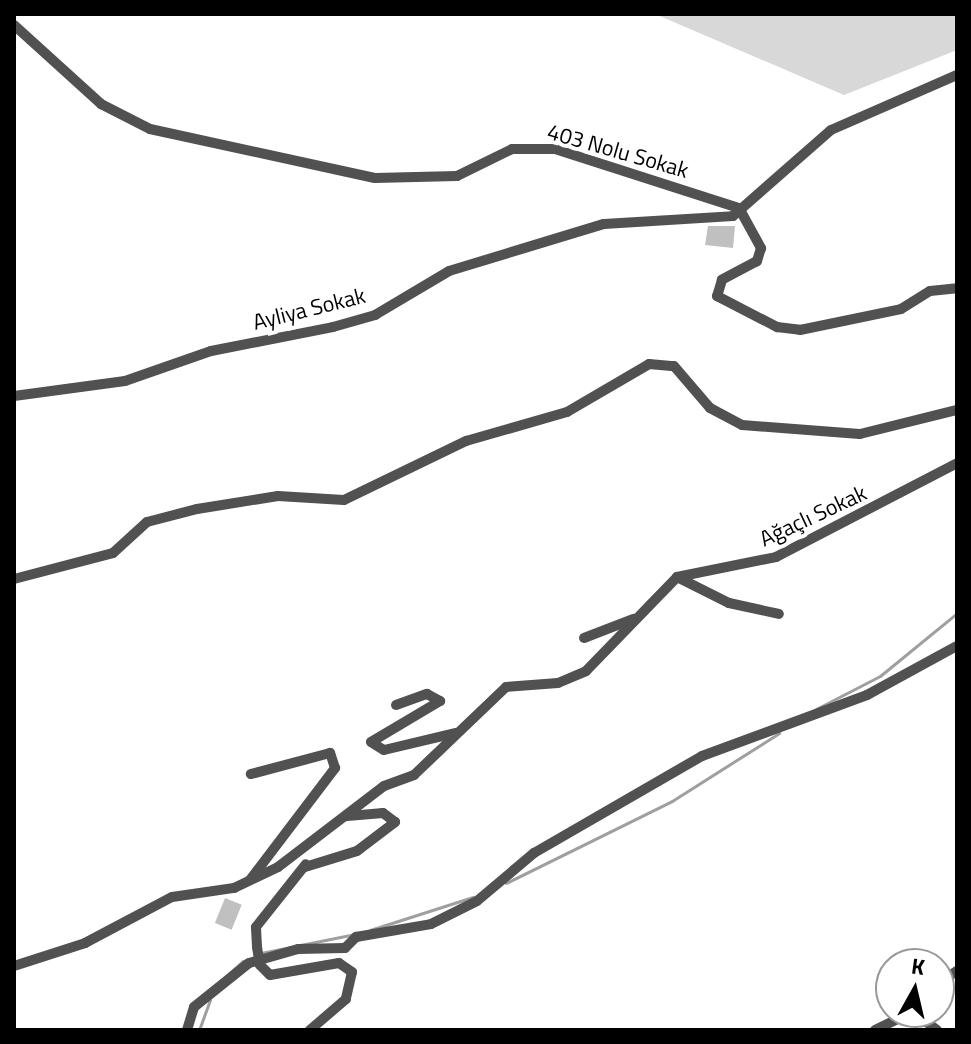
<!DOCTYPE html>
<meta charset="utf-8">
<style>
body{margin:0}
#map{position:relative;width:971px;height:1044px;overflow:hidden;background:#fff;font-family:"Titillium Web",sans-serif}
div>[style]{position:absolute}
.green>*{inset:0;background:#d8d8d8}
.stream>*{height:3px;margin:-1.5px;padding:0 1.5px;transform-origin:1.5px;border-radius:1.5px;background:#9f9f9f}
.building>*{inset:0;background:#c0c0c0;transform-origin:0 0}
.street>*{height:10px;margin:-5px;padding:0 5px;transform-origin:5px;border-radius:5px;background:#515151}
.street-bridge>*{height:10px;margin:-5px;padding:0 5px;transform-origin:5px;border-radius:5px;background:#515151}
span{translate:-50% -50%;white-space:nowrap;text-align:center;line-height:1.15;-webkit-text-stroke:8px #fff;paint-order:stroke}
.street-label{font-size:22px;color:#000}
.frame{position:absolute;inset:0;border:16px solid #000;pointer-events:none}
.north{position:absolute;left:875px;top:948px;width:80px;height:80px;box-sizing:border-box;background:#fff;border:2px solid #999;border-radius:50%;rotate:8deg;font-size:22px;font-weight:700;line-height:32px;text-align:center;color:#000}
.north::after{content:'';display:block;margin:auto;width:28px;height:36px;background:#000;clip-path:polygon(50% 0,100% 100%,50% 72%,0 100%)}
</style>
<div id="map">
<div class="green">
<div style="clip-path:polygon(655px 14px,957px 14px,957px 50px,844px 95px)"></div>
</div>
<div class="stream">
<div style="left:816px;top:709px;width:72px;rotate:-27.3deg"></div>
<div style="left:880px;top:676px;width:99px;rotate:-39.3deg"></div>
<div style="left:506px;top:883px;width:185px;rotate:-26.3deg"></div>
<div style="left:672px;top:801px;width:127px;rotate:-32.4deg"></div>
<div style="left:370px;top:930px;width:108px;rotate:-17.8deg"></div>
<div style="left:261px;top:953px;width:96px;rotate:-11.4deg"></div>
<div style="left:225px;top:977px;width:24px;rotate:-42deg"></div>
<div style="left:199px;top:1030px;width:32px;rotate:-70deg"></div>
</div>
<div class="building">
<div style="clip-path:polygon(708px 226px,735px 226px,733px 248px,705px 245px)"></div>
<div style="left:225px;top:898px;width:18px;height:27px;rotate:22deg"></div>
</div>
<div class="street">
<div style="left:14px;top:25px;width:118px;rotate:42.2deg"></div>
<div style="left:101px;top:104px;width:55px;rotate:27deg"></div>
<div style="left:150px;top:129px;width:230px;rotate:12.3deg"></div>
<div style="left:375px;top:178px;width:82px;rotate:-1.4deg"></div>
<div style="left:457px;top:176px;width:61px;rotate:-26.1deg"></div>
<div style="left:512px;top:149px;width:43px"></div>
<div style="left:555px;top:149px;width:193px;rotate:17.8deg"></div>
<div style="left:739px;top:208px;width:46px;rotate:61.2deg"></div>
<div style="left:761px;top:248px;width:14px;rotate:107deg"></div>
<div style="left:757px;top:261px;width:40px;rotate:152deg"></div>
<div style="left:722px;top:280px;width:17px;rotate:107deg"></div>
<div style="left:717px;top:296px;width:68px;rotate:27.3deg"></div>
<div style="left:777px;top:327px;width:23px;rotate:7deg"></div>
<div style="left:800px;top:330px;width:103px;rotate:-11.7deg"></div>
<div style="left:901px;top:309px;width:34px;rotate:-32deg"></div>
<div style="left:930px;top:291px;width:27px;rotate:-6deg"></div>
<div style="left:14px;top:396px;width:112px;rotate:-7.7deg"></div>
<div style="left:125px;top:381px;width:91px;rotate:-19.2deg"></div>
<div style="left:211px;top:351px;width:124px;rotate:-11.1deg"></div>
<div style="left:333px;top:327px;width:44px;rotate:-15.9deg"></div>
<div style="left:375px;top:315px;width:86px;rotate:-30.7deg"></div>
<div style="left:449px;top:271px;width:162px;rotate:-16.9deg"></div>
<div style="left:604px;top:224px;width:129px;rotate:-3.5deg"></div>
<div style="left:733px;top:216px;width:130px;rotate:-41.3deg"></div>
<div style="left:831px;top:130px;width:137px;rotate:-23.6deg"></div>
<div style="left:677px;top:577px;width:58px;rotate:26.6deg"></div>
<div style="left:729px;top:603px;width:51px;rotate:12.4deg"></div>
<div style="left:14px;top:579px;width:102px;rotate:-14.7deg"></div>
<div style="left:113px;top:553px;width:46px;rotate:-42.4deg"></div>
<div style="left:147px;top:522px;width:52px;rotate:-14.6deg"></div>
<div style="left:197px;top:509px;width:82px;rotate:-9.1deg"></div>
<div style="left:278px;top:496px;width:66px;rotate:3.5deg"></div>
<div style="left:344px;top:500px;width:136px;rotate:-25.8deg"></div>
<div style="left:466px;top:441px;width:105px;rotate:-16deg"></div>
<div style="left:567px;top:412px;width:95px;rotate:-30.3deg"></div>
<div style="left:649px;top:364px;width:25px;rotate:5deg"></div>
<div style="left:674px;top:366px;width:55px;rotate:49.4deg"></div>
<div style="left:710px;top:408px;width:36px;rotate:28deg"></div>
<div style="left:742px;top:425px;width:118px;rotate:4.4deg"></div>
<div style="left:860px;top:434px;width:100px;rotate:-13.9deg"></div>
<div style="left:584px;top:638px;width:53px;rotate:-21.2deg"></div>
<div style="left:396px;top:705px;width:33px;rotate:-20deg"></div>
<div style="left:427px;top:694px;width:15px;rotate:28deg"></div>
<div style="left:440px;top:701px;width:80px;rotate:149.3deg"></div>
<div style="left:371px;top:742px;width:15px;rotate:32deg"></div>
<div style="left:384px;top:750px;width:74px;rotate:-13.3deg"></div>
<div style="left:305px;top:867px;width:54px;rotate:-17.1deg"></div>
<div style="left:357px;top:851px;width:48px;rotate:-37.3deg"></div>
<div style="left:395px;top:822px;width:15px;rotate:-143deg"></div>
<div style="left:383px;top:813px;width:36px;rotate:175deg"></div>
<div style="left:250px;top:880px;width:141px;rotate:-52.8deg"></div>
<div style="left:335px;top:768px;width:16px;rotate:-108deg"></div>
<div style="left:330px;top:753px;width:82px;rotate:165.1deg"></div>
<div style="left:257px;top:947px;width:20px;rotate:-93deg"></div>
<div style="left:256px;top:927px;width:80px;rotate:-51.6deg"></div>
<div style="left:260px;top:965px;width:14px;rotate:45deg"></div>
<div style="left:270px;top:975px;width:70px;rotate:-9.9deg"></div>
<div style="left:339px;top:963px;width:16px;rotate:35deg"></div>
<div style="left:352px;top:972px;width:28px;rotate:103deg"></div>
<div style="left:346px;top:999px;width:48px;rotate:139.3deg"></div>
<div style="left:14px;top:966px;width:75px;rotate:-17.9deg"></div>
<div style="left:85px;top:943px;width:98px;rotate:-27.9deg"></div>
<div style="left:172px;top:897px;width:63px;rotate:-8.3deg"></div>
<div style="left:234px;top:888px;width:49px;rotate:-25.5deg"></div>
<div style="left:278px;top:867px;width:133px;rotate:-37.4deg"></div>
<div style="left:384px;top:786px;width:32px;rotate:-20deg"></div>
<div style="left:414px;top:775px;width:127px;rotate:-43.7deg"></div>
<div style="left:506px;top:687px;width:52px;rotate:-4.4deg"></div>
<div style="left:558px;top:683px;width:30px;rotate:-23deg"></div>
<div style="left:586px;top:671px;width:131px;rotate:-45.9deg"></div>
<div style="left:677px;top:577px;width:101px;rotate:-11.4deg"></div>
<div style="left:776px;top:557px;width:204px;rotate:-27.4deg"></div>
<div style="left:939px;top:983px;width:22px;rotate:-34deg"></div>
<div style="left:913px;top:1012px;width:30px;rotate:37deg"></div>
<div style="left:187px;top:1030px;width:24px;rotate:-73deg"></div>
<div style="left:194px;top:1007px;width:70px;rotate:-38.7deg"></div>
<div style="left:249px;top:963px;width:51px;rotate:-15.9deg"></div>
<div style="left:298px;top:949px;width:47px;rotate:-1.2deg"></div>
<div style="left:345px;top:948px;width:16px;rotate:-45deg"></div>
<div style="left:356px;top:937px;width:76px;rotate:-9.8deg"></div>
<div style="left:431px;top:924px;width:51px;rotate:-26.6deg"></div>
<div style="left:477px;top:901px;width:75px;rotate:-40.1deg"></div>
<div style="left:534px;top:853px;width:194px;rotate:-30deg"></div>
<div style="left:702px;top:756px;width:176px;rotate:-20.3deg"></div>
<div style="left:867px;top:695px;width:102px;rotate:-28.6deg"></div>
<div style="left:875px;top:1030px;width:41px;rotate:-25.9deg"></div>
</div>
<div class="street-bridge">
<div style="left:257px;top:947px;width:18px;rotate:81deg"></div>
</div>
<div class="street-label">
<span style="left:618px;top:151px;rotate:16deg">403 Nolu Sokak</span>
<span style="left:309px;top:309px;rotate:-14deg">Ayliya Sokak</span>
<span style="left:813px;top:516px;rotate:-25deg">Ağaçlı Sokak</span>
</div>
<div class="frame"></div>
<div class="north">K</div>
</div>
